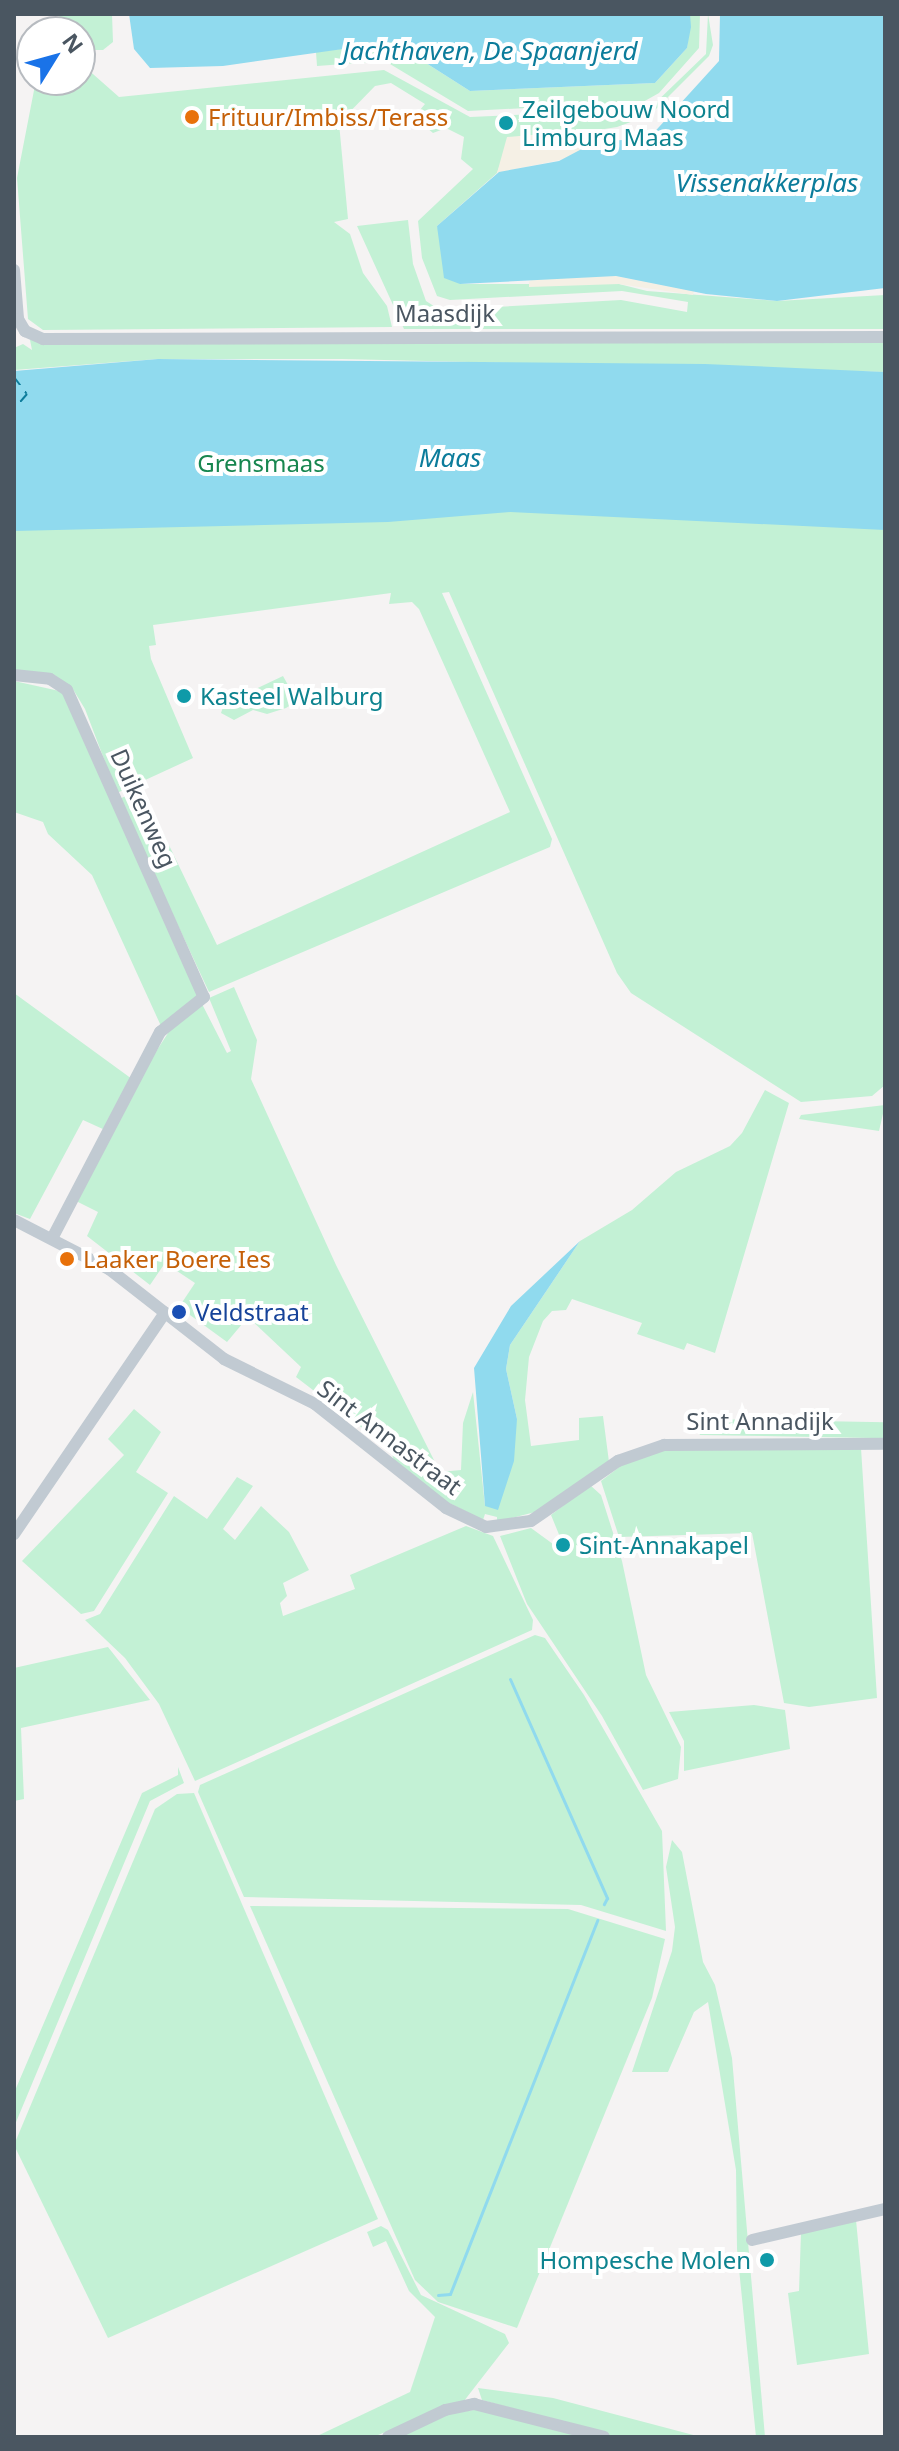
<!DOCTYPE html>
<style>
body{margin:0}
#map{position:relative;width:899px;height:2451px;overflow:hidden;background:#f5f3f3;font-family:"Noto Sans",sans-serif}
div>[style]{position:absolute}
.green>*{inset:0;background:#c3f1d5;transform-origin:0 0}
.sand>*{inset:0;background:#f5f0e5}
.water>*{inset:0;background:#90daee}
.stream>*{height:3px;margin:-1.5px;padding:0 1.5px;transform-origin:1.5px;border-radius:1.5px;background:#90daee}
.ferry>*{height:2px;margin-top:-1px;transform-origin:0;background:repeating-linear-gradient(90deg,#0c7c9b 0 10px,transparent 0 18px)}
.minor>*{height:12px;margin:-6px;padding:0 6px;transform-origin:6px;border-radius:6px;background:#c1cad2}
.dots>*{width:22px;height:22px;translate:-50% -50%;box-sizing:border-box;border:4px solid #fff;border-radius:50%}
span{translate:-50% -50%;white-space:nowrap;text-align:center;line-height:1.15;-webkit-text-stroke:8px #fff;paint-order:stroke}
.culture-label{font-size:24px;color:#0d838f}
.left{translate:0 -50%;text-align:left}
.right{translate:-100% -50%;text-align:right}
.food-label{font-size:24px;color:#c56008}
.street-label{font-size:24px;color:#4a5661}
.park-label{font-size:24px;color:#17864f}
.transit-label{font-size:24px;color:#164399}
.water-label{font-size:26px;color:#0c7c9b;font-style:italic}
.frame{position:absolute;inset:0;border:16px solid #4a5661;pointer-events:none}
.north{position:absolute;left:16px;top:16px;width:80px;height:80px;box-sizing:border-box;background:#fff;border:2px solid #b7bbc0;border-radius:50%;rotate:53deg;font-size:22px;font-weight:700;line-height:32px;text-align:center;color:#4a5661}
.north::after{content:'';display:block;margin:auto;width:28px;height:36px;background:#1a73e8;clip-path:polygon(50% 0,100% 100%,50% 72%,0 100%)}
</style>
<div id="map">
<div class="green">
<div style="clip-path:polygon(59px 14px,112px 14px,113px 42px,103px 50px,80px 50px,80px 32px,60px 32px)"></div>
<div style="clip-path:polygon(690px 14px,700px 14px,699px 48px,659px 93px,643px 102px,468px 111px,385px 61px,317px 66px,316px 52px,393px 42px,470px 91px,655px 83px,687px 48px)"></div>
<div style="clip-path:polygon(708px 14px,713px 45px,709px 56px,650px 115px,617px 127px,507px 145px,497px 173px,437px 226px,460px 284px,619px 284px,647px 291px,777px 301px,885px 295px,885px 329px,404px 329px,357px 226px,408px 220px,413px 264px,426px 301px,440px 310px,621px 300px,687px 312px,688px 302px,622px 291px,450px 300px,437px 296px,422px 258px,418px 221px,473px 169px,461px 159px,464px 137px,446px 128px,433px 133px,414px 117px,425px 104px,391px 83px,375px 86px,339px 123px,348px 219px,334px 222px,350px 234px,363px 273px,387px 306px,392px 327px,43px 330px,28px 319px,17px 178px,36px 80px,80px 80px,85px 67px,119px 97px,384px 70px,470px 117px,649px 109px,706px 54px)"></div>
<div style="clip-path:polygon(30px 340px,885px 341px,885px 372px,342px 359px,158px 359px,14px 370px,14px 348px,23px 344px,32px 350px)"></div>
<div style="clip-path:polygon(885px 421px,885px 1085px,872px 1096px,801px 1102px,631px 993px,617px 973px,449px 592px,442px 593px,552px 839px,550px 847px,209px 992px,119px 799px,142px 789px,217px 945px,510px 812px,419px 609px,412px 602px,389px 604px,391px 593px,153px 625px,156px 645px,149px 646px,151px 659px,193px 758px,117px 793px,85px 709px,71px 686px,14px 672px,14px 446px)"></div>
<div style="clip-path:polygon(283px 676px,297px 701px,286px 708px,267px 714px,253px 710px,234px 720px,221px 713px,224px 704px)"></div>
<div style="clip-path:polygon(14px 681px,64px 692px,198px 995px,161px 1026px,92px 875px,48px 834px,43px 822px,14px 812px)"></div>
<div style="clip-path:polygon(234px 987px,257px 1040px,251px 1079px,336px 1265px,440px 1472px,461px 1470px,463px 1423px,473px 1392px,485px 1506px,517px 1419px,506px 1369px,510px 1345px,580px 1241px,632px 1210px,676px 1172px,730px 1146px,742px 1133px,765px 1090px,789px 1103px,715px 1353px,687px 1343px,684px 1350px,637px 1334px,642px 1323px,572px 1299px,566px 1310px,552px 1311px,543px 1321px,529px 1357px,525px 1400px,531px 1446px,579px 1440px,579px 1418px,603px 1416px,609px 1462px,539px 1511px,497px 1522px,497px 1517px,485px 1514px,483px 1520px,445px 1501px,394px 1462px,391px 1450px,296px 1377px,301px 1367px,248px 1317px,227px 1342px,179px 1307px,195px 1283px,165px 1263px,150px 1285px,87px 1236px,98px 1212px,74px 1200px,140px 1076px,174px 1024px,202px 1004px,227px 1053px,231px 1051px,209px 998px)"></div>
<div style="clip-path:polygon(14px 993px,132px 1079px,105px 1130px,83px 1120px,30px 1219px,14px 1213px)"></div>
<div style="clip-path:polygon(885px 1105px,879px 1131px,799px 1119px,801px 1115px)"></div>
<div style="clip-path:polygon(134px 1409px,161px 1432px,136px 1472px,168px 1493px,94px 1611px,81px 1614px,22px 1561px,124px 1455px,108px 1439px)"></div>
<div style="left:700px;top:1419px;width:185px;height:16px;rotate:1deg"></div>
<div style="clip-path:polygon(861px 1448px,877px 1698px,809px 1707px,784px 1703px,752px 1533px,619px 1537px,601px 1481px,622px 1465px,665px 1449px)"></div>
<div style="clip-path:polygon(237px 1477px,253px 1486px,223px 1529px,235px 1540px,261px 1506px,289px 1532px,309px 1570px,283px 1583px,287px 1596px,280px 1603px,283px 1616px,355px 1589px,350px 1575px,466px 1526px,493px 1536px,533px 1620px,532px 1630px,195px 1781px,159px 1704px,125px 1658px,85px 1620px,100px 1614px,174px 1496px,207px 1519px)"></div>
<div style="clip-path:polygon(590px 1485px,601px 1495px,622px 1561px,646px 1675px,681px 1747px,678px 1779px,643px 1790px,602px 1716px,527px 1604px,500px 1536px,531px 1528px,568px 1555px,572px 1547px,560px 1537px,551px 1515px)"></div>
<div style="clip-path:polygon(535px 1635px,545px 1638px,584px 1695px,662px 1831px,666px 1931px,581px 1905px,244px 1897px,198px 1792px,200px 1785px)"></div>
<div style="clip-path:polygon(108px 1647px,150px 1700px,21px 1728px,24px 1799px,14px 1801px,14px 1668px)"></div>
<div style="clip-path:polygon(754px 1705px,785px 1710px,790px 1749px,684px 1771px,684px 1741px,669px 1712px)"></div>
<div style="clip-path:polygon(178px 1767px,184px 1783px,150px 1801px,14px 2127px,14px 2093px,142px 1793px,178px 1775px)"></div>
<div style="clip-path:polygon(194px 1793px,378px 2219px,108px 2338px,14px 2145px,155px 1809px,177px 1794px)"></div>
<div style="clip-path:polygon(672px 1840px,682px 1852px,703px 1962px,715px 1985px,732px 2058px,765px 2437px,756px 2437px,737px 2249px,736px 2170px,708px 2002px,694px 2012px,668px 2072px,632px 2072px,672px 1951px,675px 1927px,666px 1867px)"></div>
<div style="clip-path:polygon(250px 1906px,568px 1909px,665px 1939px,652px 1998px,517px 2328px,438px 2302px,415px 2280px)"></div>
<div style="clip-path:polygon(856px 2220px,869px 2354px,797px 2365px,788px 2293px,799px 2291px,801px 2233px)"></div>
<div style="clip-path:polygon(381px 2226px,388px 2230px,421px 2295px,505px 2334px,509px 2343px,464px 2401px,373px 2437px,315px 2437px,410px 2392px,435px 2317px,409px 2291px,386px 2241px,373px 2247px,367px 2232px)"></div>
<div style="clip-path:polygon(478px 2388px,553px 2398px,701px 2437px,616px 2437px,482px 2400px)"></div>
<div style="clip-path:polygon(480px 2409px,583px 2437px,398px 2437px,448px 2414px)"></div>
</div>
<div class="sand">
<div style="clip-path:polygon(601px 129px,602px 142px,574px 157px,497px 173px,507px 137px)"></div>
<div style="clip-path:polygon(616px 276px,694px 291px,693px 295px,619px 284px,529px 287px,529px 282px,534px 277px)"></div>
</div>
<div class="water">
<div style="clip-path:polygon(129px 14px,690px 14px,691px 27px,687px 48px,655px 83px,470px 91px,393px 42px,223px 66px,150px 68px,134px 49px)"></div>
<div style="clip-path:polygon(720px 14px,885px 14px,885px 288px,777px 301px,706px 294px,616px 276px,460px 284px,444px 278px,437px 226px,499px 172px,559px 161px,595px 142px,649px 138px,719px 61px)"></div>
<div style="clip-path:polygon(158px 359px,705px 364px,885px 372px,885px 530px,510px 512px,388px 522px,14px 531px,14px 371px)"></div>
<div style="clip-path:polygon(580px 1241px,510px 1345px,506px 1369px,517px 1419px,514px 1461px,498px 1510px,485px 1506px,474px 1368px,511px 1306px)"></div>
</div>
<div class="stream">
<div style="left:510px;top:1679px;width:240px;rotate:66.1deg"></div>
<div style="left:607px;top:1898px;width:7px;rotate:117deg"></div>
<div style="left:438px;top:2295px;width:12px;rotate:-5deg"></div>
<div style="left:450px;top:2294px;width:402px;rotate:-68.5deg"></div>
</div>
<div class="ferry">
<div style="left:14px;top:377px;width:21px;rotate:53deg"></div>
<div style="left:27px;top:394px;width:20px;rotate:131deg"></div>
</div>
<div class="minor">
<div style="left:14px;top:270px;width:49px;rotate:85.3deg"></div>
<div style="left:18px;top:319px;width:14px;rotate:60deg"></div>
<div style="left:25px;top:331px;width:20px;rotate:24deg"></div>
<div style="left:43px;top:339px;width:842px;rotate:-0.14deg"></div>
<div style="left:14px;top:675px;width:36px;rotate:6deg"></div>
<div style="left:50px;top:679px;width:20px;rotate:33deg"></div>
<div style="left:67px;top:690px;width:336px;rotate:66deg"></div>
<div style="left:204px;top:997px;width:56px;rotate:141.5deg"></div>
<div style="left:160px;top:1032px;width:231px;rotate:117.6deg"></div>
<div style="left:14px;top:1220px;width:107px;rotate:27.3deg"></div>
<div style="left:109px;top:1269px;width:146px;rotate:38deg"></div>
<div style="left:224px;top:1359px;width:102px;rotate:26.3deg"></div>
<div style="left:315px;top:1404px;width:167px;rotate:38.4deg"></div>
<div style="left:446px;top:1508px;width:44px;rotate:25.4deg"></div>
<div style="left:486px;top:1527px;width:45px;rotate:-7.6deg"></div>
<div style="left:531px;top:1521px;width:106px;rotate:-34.6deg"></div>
<div style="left:618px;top:1461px;width:49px;rotate:-19.2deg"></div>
<div style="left:664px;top:1445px;width:221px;rotate:-0.3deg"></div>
<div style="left:14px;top:1534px;width:268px;rotate:-55.7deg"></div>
<div style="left:752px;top:2240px;width:137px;rotate:-13.1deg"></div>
<div style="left:388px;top:2437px;width:63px;rotate:-25.3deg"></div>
<div style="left:445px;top:2410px;width:30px;rotate:-12deg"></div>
<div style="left:474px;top:2404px;width:134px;rotate:14.2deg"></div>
</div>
<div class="dots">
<div style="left:192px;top:117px;background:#e8710a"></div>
<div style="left:506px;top:123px;background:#0f9aa8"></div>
<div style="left:184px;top:696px;background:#0f9aa8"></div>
<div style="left:67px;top:1259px;background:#e8710a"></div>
<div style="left:179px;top:1312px;background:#1a4fb4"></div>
<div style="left:563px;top:1545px;background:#0f9aa8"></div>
<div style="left:767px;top:2260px;background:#0f9aa8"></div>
</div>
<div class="culture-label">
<span class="left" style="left:522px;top:123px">Zeilgebouw Noord<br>Limburg Maas</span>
<span class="left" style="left:200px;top:696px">Kasteel Walburg</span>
<span class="left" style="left:579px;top:1545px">Sint-Annakapel</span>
<span class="right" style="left:751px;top:2260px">Hompesche Molen</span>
</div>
<div class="food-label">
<span class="left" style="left:208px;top:117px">Frituur/Imbiss/Terass</span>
<span class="left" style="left:83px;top:1259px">Laaker Boere Ies</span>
</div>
<div class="street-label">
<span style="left:445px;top:313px">Maasdijk</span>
<span style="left:144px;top:808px;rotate:66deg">Duikenweg</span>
<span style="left:760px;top:1421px">Sint Annadijk</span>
<span style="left:390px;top:1437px;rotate:37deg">Sint Annastraat</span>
</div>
<div class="park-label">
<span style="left:261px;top:463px">Grensmaas</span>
</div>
<div class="transit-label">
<span class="left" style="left:195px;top:1312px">Veldstraat</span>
</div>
<div class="water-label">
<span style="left:490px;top:51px">Jachthaven, De Spaanjerd</span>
<span style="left:767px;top:183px">Vissenakkerplas</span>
<span style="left:450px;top:458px">Maas</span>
</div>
<div class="frame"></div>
<div class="north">N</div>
</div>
